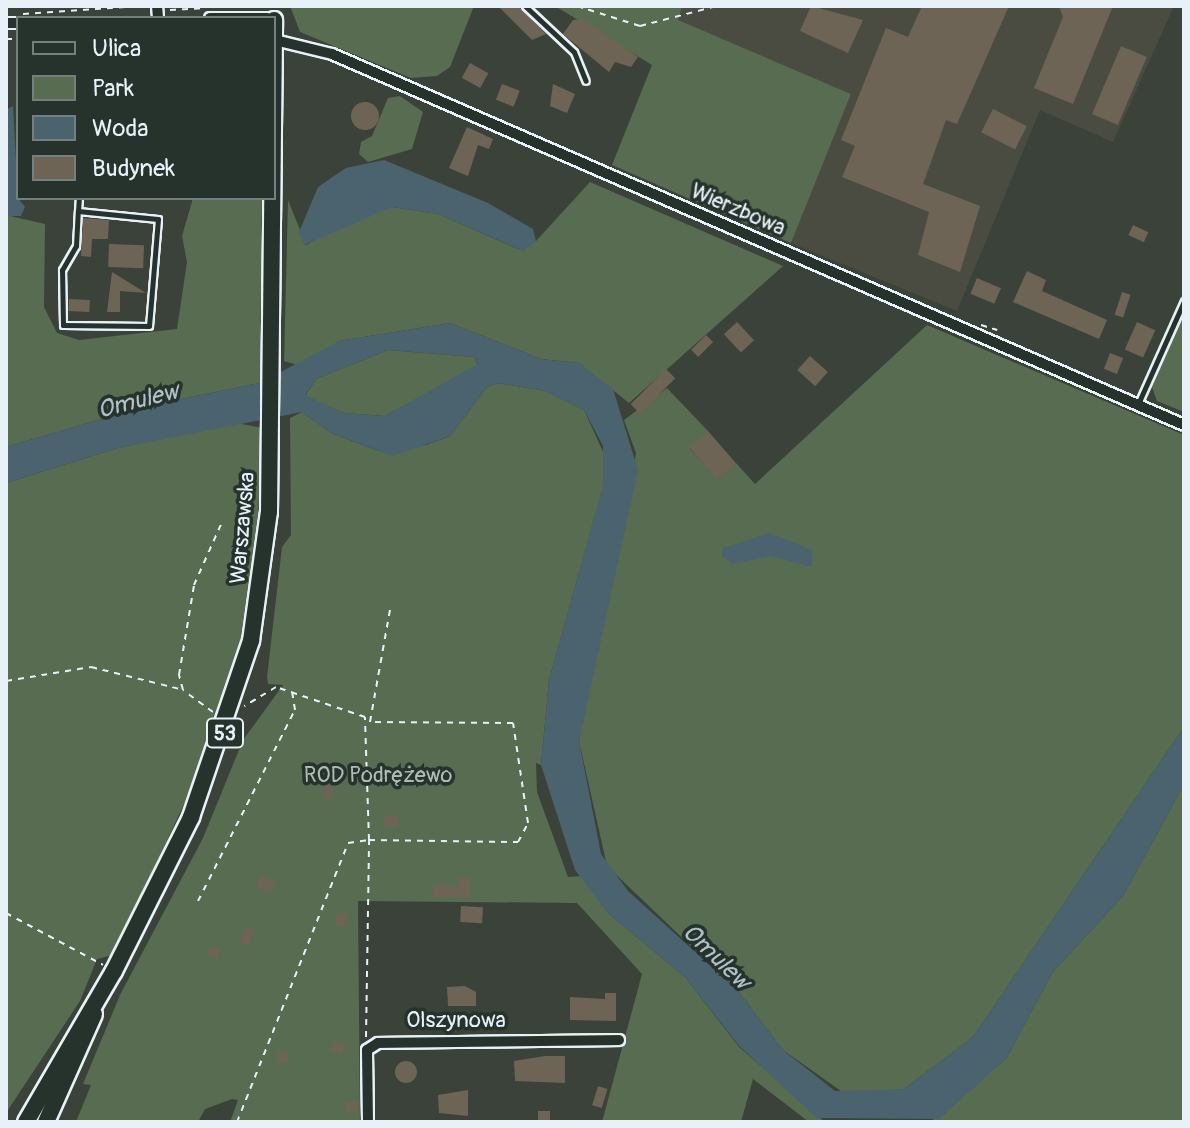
<!DOCTYPE html>
<meta charset="utf-8">
<style>
body{margin:0}
#map{position:relative;width:1190px;height:1128px;overflow:hidden;background:#3b4239;font-family:Pangolin,sans-serif}
div>[style]{position:absolute}
.built>*{inset:0;background:#4a4c42}
.green>*{inset:0;background:#576c50}
.water>*{inset:0;background:#4a636e}
.building>*{inset:0;background:#6d6456;transform-origin:0 0}
.round{border-radius:50%}
.path>*{height:2px;margin-top:-1px;transform-origin:0;background:repeating-linear-gradient(90deg,#e8f1f8 0 6px,transparent 0 12px)}
.roads{filter:drop-shadow(2px 0 #e8f1f8) drop-shadow(-2px 0 #e8f1f8) drop-shadow(0 2px #e8f1f8) drop-shadow(0 -2px #e8f1f8)}
.lane>*{height:5px;margin:-2.5px;padding:0 2.5px;transform-origin:2.5px;border-radius:2.5px;background:#26332d}
.street>*{height:10px;margin:-5px;padding:0 5px;transform-origin:5px;border-radius:5px;background:#26332d}
.primary>*{height:16px;margin:-8px;padding:0 8px;transform-origin:8px;border-radius:8px;background:#26332d}
span{translate:-50% -50%;white-space:nowrap;text-align:center;line-height:1.15;-webkit-text-stroke:7px #26332d;paint-order:stroke}
.shield-label span{padding:2px 6px;background:#26332d;border:2px solid;border-radius:6px;-webkit-text-stroke-width:0}
.shield-label{font-size:20px;color:#e8f1f8;font-weight:700}
.street-label{font-size:22px;color:#e8f1f8}
.park-label{font-size:22px;color:#aebcb5}
.water-label{font-size:24px;color:#b1bfc8;font-style:italic}
.frame{position:absolute;inset:0;border:8px solid #e8f1f8;pointer-events:none}
.legend{position:absolute;left:16px;top:16px;width:260px;height:184px;box-sizing:border-box;background:#26332d;border:2px solid #747f7e;margin:0;padding:10px 14px;list-style:none;font-size:24px;color:#e8f1f8}
.legend li{display:flex;align-items:center;gap:16px;height:40px}
.legend b{width:40px;border:2px solid #747f7e}
</style>
<div id="map">
<div class="built">
<div style="clip-path:polygon(682px 6px,1174px 6px,1113px 142px,1040px 110px,957px 311px,791px 243px,851px 94px,677px 20px)"></div>
</div>
<div class="green">
<div style="clip-path:polygon(290px 6px,474px 6px,450px 67px,437px 76px,411px 78px,300px 32px)"></div>
<div style="clip-path:polygon(555px 6px,682px 6px,678px 20px,851px 94px,791px 243px,612px 165px,652px 65px)"></div>
<div style="clip-path:polygon(400px 96px,423px 112px,412px 149px,368px 162px,359px 154px,361px 142px,372px 136px,388px 98px)"></div>
<div style="clip-path:polygon(590px 182px,783px 266px,629px 403px,579px 363px,541px 359px,450px 323px,339px 341px,301px 366px,284px 361px,288px 200px,306px 245px,360px 214px,392px 207px,438px 214px,518px 249px,536px 241px)"></div>
<div style="clip-path:polygon(193px 198px,262px 198px,260px 383px,146px 406px,6px 447px,6px 215px,45px 224px,44px 307px,57px 333px,79px 340px,177px 329px,187px 262px,182px 236px)"></div>
<div style="clip-path:polygon(1184px 312px,1184px 412px,1157px 401px,1152px 387px)"></div>
<div style="clip-path:polygon(927px 325px,1184px 435px,1184px 727px,973px 1037px,904px 1089px,848px 1096px,783px 1050px,738px 991px,607px 866px,579px 741px,636px 453px,624px 420px,667px 388px,708px 431px,690px 449px,718px 479px,736px 463px,755px 484px)"></div>
<div style="clip-path:polygon(388px 350px,474px 357px,478px 365px,385px 416px,344px 413px,305px 396px,316px 379px)"></div>
<div style="clip-path:polygon(498px 383px,546px 391px,584px 410px,605px 456px,603px 487px,549px 680px,541px 765px,536px 763px,537px 792px,568px 877px,581px 876px,608px 913px,686px 978px,739px 1047px,825px 1122px,809px 1122px,753px 1079px,741px 1122px,602px 1122px,642px 974px,577px 903px,358px 901px,360px 1122px,230px 1122px,238px 1100px,232px 1099px,205px 1109px,198px 1122px,76px 1122px,91px 1085px,83px 1084px,120px 995px,203px 838px,243px 740px,283px 685px,268px 684px,267px 677px,282px 547px,291px 535px,290px 418px,302px 412px,331px 433px,379px 451px,426px 445px,450px 436px,487px 387px)"></div>
<div style="clip-path:polygon(237px 423px,263px 428px,257px 533px,240px 645px,210px 749px,113px 955px,97px 959px,80px 1001px,6px 1113px,6px 483px,118px 448px)"></div>
<div style="clip-path:polygon(1184px 784px,1184px 1122px,930px 1122px,1006px 1059px,1052px 973px,1123px 896px)"></div>
</div>
<div class="water">
<div style="clip-path:polygon(13px 106px,18px 198px,25px 207px,21px 216px,7px 216px,6px 110px)"></div>
<div style="clip-path:polygon(384px 160px,488px 203px,533px 229px,536px 241px,523px 251px,438px 214px,392px 207px,304px 245px,299px 232px,318px 187px,346px 168px)"></div>
<div style="clip-path:polygon(evenodd,450px 323px,541px 359px,579px 363px,613px 389px,638px 470px,579px 741px,601px 854px,628px 891px,738px 991px,783px 1050px,835px 1091px,904px 1089px,973px 1037px,1184px 727px,1184px 784px,1123px 896px,1052px 973px,1006px 1059px,939px 1119px,817px 1118px,739px 1046px,686px 978px,608px 913px,575px 870px,541px 765px,549px 680px,603px 486px,603px 446px,584px 410px,546px 391px,498px 383px,487px 387px,450px 436px,393px 456px,331px 433px,302px 412px,118px 448px,6px 483px,6px 447px,146px 406px,260px 383px,339px 341px,450px 323px,388px 350px,474px 357px,478px 364px,385px 416px,344px 413px,305px 395px,316px 379px,388px 350px)"></div>
<div style="clip-path:polygon(769px 533px,812px 550px,812px 567px,770px 556px,733px 564px,721px 555px,723px 548px)"></div>
</div>
<div class="building">
<div style="clip-path:polygon(498px 6px,518px 6px,546px 34px,532px 40px)"></div>
<div style="clip-path:polygon(811px 6px,863px 20px,848px 53px,800px 31px)"></div>
<div style="clip-path:polygon(922px 6px,1009px 6px,957px 124px,946px 120px,923px 184px,980px 206px,960px 272px,918px 255px,929px 212px,842px 177px,855px 146px,841px 140px,886px 28px,908px 37px)"></div>
<div style="clip-path:polygon(1059px 6px,1113px 6px,1073px 104px,1034px 88px,1063px 17px)"></div>
<div style="clip-path:polygon(583px 19px,638px 57px,631px 67px,615px 62px,609px 72px,563px 34px,573px 20px)"></div>
<div style="left:1121px;top:46px;width:28px;height:74px;rotate:23deg"></div>
<div style="left:470px;top:63px;width:21px;height:17px;rotate:29deg"></div>
<div style="left:502px;top:84px;width:19px;height:17px;rotate:21deg"></div>
<div style="clip-path:polygon(553px 84px,575px 94px,567px 113px,550px 106px)"></div>
<div class="round" style="left:351px;top:102px;width:28px;height:28px"></div>
<div style="left:993px;top:109px;width:38px;height:26px;rotate:27deg"></div>
<div style="clip-path:polygon(467px 127px,493px 139px,489px 149px,478px 145px,468px 176px,449px 168px)"></div>
<div style="clip-path:polygon(83px 218px,109px 220px,108px 239px,92px 239px,91px 257px,81px 256px)"></div>
<div style="left:1133px;top:225px;width:17px;height:11px;rotate:25deg"></div>
<div style="left:109px;top:244px;width:35px;height:23px;rotate:2deg"></div>
<div style="clip-path:polygon(1027px 271px,1046px 280px,1042px 291px,1107px 320px,1099px 339px,1013px 302px)"></div>
<div style="clip-path:polygon(112px 272px,146px 293px,120px 291px,120px 312px,107px 312px)"></div>
<div style="left:977px;top:278px;width:26px;height:17px;rotate:23deg"></div>
<div style="left:1122px;top:292px;width:9px;height:24px;rotate:18deg"></div>
<div style="left:69px;top:299px;width:21px;height:12px;rotate:3deg"></div>
<div style="left:737px;top:322px;width:25px;height:18px;rotate:47deg"></div>
<div style="left:1137px;top:322px;width:20px;height:30px;rotate:24deg"></div>
<div style="left:706px;top:335px;width:10px;height:21px;rotate:45deg"></div>
<div style="left:1110px;top:353px;width:14px;height:17px;rotate:21deg"></div>
<div style="left:810px;top:356px;width:24px;height:19px;rotate:42deg"></div>
<div style="left:666px;top:369px;width:13px;height:50px;rotate:45deg"></div>
<div style="left:708px;top:431px;width:43px;height:25px;rotate:49deg"></div>
<div style="left:326px;top:785px;width:9px;height:13px;rotate:18deg"></div>
<div style="left:384px;top:815px;width:13px;height:12px"></div>
<div style="left:261px;top:875px;width:15px;height:13px;rotate:23deg"></div>
<div style="clip-path:polygon(459px 878px,470px 878px,470px 898px,433px 897px,433px 885px,459px 885px)"></div>
<div style="left:461px;top:906px;width:22px;height:16px;rotate:3deg"></div>
<div style="left:338px;top:912px;width:10px;height:13px;rotate:17deg"></div>
<div style="left:246px;top:926px;width:10px;height:17px;rotate:24deg"></div>
<div style="left:210px;top:945px;width:12px;height:10px;rotate:24deg"></div>
<div style="clip-path:polygon(465px 986px,476px 992px,476px 1006px,448px 1006px,447px 987px)"></div>
<div style="clip-path:polygon(605px 993px,616px 993px,616px 1021px,570px 1020px,570px 997px,605px 999px)"></div>
<div style="clip-path:polygon(334px 1042px,345px 1044px,342px 1055px,331px 1053px)"></div>
<div style="left:278px;top:1051px;width:12px;height:11px;rotate:9deg"></div>
<div style="clip-path:polygon(545px 1056px,565px 1056px,565px 1083px,515px 1081px,514px 1061px)"></div>
<div class="round" style="left:395px;top:1061px;width:22px;height:22px"></div>
<div style="left:598px;top:1086px;width:10px;height:20px;rotate:17deg"></div>
<div style="clip-path:polygon(468px 1090px,468px 1116px,439px 1113px,438px 1095px)"></div>
<div style="left:345px;top:1102px;width:12px;height:10px"></div>
<div style="left:538px;top:1111px;width:12px;height:11px"></div>
</div>
<div class="path">
<div style="left:577px;top:6px;width:66px;rotate:17.6deg"></div>
<div style="left:640px;top:26px;width:75px;rotate:-14.6deg"></div>
<div style="left:713px;top:7px;width:63px;rotate:-0.9deg"></div>
<div style="left:170px;top:10px;width:33px;rotate:-3deg"></div>
<div style="left:23px;top:14px;width:117px;rotate:-3.9deg"></div>
<div style="left:6px;top:39px;width:12px"></div>
<div style="left:981px;top:325px;width:17px;rotate:17deg"></div>
<div style="left:6px;top:681px;width:86px;rotate:-9.4deg"></div>
<div style="left:91px;top:667px;width:92px;rotate:13.9deg"></div>
<div style="left:213px;top:712px;width:37px;rotate:-144deg"></div>
<div style="left:183px;top:690px;width:16px;rotate:-105deg"></div>
<div style="left:179px;top:675px;width:91px;rotate:-80.5deg"></div>
<div style="left:194px;top:585px;width:71px;rotate:-66deg"></div>
<div style="left:198px;top:901px;width:214px;rotate:-63.1deg"></div>
<div style="left:295px;top:710px;width:18px;rotate:-99deg"></div>
<div style="left:6px;top:913px;width:110px;rotate:28.2deg"></div>
<div style="left:366px;top:1037px;width:197px;rotate:-89.1deg"></div>
<div style="left:369px;top:840px;width:149px;rotate:0.8deg"></div>
<div style="left:518px;top:842px;width:21px;rotate:-62deg"></div>
<div style="left:528px;top:823px;width:101px;rotate:-98.5deg"></div>
<div style="left:513px;top:723px;width:143px;rotate:-179.6deg"></div>
<div style="left:370px;top:722px;width:114px;rotate:-79.9deg"></div>
<div style="left:237px;top:1122px;width:300px;rotate:-68.3deg"></div>
<div style="left:348px;top:843px;width:21px;rotate:-8deg"></div>
<div style="left:369px;top:840px;width:123px;rotate:-91.9deg"></div>
<div style="left:365px;top:717px;width:94px;rotate:-161.4deg"></div>
<div style="left:276px;top:687px;width:37px;rotate:149deg"></div>
</div>
<div class="roads">
<div class="lane">
<div style="left:525px;top:6px;width:67px;rotate:43.2deg"></div>
<div style="left:574px;top:52px;width:31px;rotate:68deg"></div>
<div style="left:78px;top:211px;width:80px;rotate:5.7deg"></div>
<div style="left:158px;top:219px;width:107px;rotate:94.8deg"></div>
<div style="left:149px;top:326px;width:86px;rotate:-179.3deg"></div>
<div style="left:63px;top:325px;width:55px;rotate:-91deg"></div>
<div style="left:62px;top:270px;width:28px;rotate:-60deg"></div>
<div style="left:76px;top:246px;width:35px;rotate:-87deg"></div>
<div style="left:78px;top:211px;width:13px;rotate:-86deg"></div>
<div style="left:1138px;top:404px;width:113px;rotate:-65.9deg"></div>
</div>
<div class="street">
<div style="left:157px;top:6px;width:12px;rotate:85deg"></div>
<div style="left:210px;top:18px;width:57px"></div>
<div style="left:6px;top:23px;width:12px"></div>
<div style="left:275px;top:40px;width:59px;rotate:13.8deg"></div>
<div style="left:332px;top:54px;width:929px;rotate:23.53deg"></div>
<div style="left:368px;top:1122px;width:72px;rotate:-90.8deg"></div>
<div style="left:367px;top:1050px;width:13px;rotate:-32deg"></div>
<div style="left:378px;top:1043px;width:241px;rotate:-0.7deg"></div>
</div>
<div class="primary">
<div style="left:26px;top:1122px;width:175px;rotate:-59.8deg"></div>
<div style="left:114px;top:971px;width:172px;rotate:-63.4deg"></div>
<div style="left:191px;top:817px;width:186px;rotate:-71.2deg"></div>
<div style="left:251px;top:641px;width:130px;rotate:-82.1deg"></div>
<div style="left:269px;top:512px;width:492px;rotate:-89.4deg"></div>
<div style="left:46px;top:1122px;width:118px;rotate:-66deg"></div>
</div>
</div>
<div class="shield-label">
<span style="left:225px;top:733px">53</span>
</div>
<div class="street-label">
<span style="left:738px;top:210px;rotate:23deg">Wierzbowa</span>
<span style="left:243px;top:528px;rotate:-85deg">Warszawska</span>
<span style="left:456px;top:1021px">Olszynowa</span>
</div>
<div class="park-label">
<span style="left:378px;top:776px">ROD Podrężewo</span>
</div>
<div class="water-label">
<span style="left:138px;top:401px;rotate:-14deg">Omulew</span>
<span style="left:716px;top:957px;rotate:44deg">Omulew</span>
</div>
<div class="frame"></div>
<ul class="legend">
<li><b style="height:10px;background:#26332d"></b>Ulica</li>
<li><b style="height:22px;background:#576c50"></b>Park</li>
<li><b style="height:22px;background:#4a636e"></b>Woda</li>
<li><b style="height:22px;background:#6d6456"></b>Budynek</li>
</ul>
</div>
